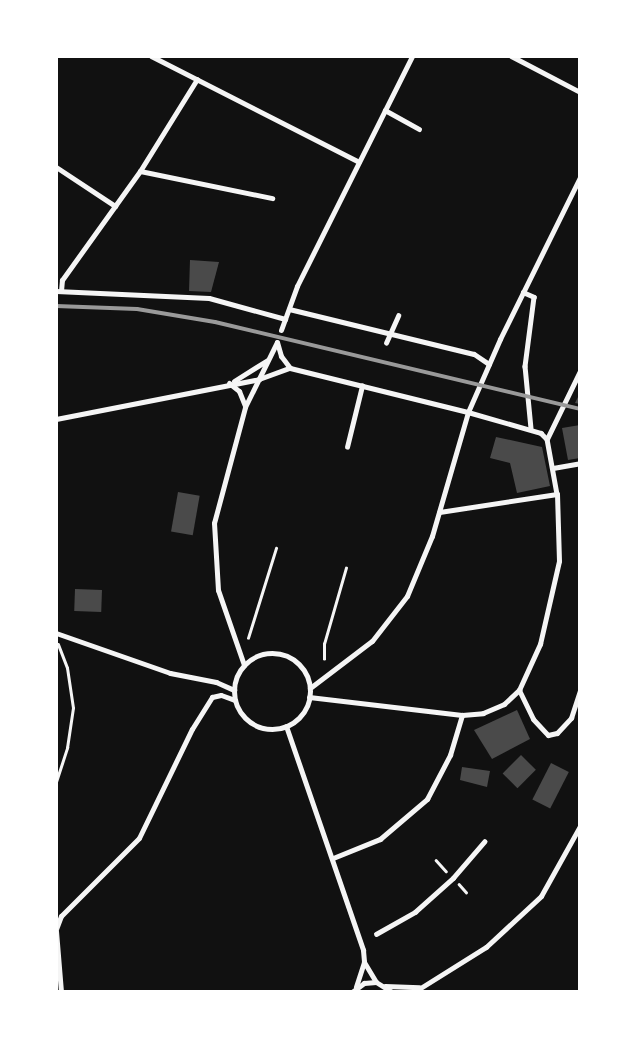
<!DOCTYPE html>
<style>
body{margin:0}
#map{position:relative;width:636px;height:1048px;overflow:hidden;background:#111;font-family:"Asap Condensed",sans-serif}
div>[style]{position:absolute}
.building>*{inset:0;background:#4a4a4a;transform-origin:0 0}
.path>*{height:2.5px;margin:-1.25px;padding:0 1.25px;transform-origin:1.25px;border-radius:1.25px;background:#f5f5f5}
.pedestrian>*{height:4.5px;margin:-2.25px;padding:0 2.25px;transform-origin:2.25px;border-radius:2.25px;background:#f5f5f5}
.minor>*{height:5px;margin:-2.5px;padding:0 2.5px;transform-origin:2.5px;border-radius:2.5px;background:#f5f5f5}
.minor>.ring{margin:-2.5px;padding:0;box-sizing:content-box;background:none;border:5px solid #f5f5f5;border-radius:50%}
.rail>*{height:4px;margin:-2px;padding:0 2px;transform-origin:2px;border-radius:2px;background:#9a9a9a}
span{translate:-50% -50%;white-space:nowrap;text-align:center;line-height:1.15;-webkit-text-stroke:4.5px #fff;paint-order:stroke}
.frame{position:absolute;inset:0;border:58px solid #fff;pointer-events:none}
</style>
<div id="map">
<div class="building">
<div style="clip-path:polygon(190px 260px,219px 262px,211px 292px,189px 291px)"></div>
<div style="clip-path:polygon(580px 393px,580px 404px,575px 403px)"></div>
<div style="clip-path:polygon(580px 425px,580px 458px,568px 460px,562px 428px)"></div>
<div style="clip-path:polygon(496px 437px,542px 447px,550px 486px,517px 493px,510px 463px,490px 458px)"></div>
<div style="left:178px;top:492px;width:22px;height:40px;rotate:10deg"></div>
<div style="left:75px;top:589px;width:27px;height:22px;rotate:2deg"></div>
<div style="clip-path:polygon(517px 710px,530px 739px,492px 759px,474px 730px)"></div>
<div style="left:521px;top:755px;width:21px;height:26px;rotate:45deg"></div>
<div style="left:551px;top:763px;width:20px;height:41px;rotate:27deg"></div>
<div style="clip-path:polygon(462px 767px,490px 771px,487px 787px,460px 780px)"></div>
</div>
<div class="path">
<div style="left:248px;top:638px;width:94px;rotate:-72.7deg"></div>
<div style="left:324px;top:659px;width:15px;rotate:-90deg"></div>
<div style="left:324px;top:644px;width:79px;rotate:-73.9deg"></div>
<div style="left:56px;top:782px;width:36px;rotate:-72deg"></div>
<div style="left:67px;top:748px;width:40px;rotate:-81.5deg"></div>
<div style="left:73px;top:708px;width:40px;rotate:-98.5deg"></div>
<div style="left:67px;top:668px;width:25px;rotate:-111deg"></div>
<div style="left:436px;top:860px;width:15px;rotate:48deg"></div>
<div style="left:459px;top:884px;width:11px;rotate:49deg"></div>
</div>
<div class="pedestrian">
<div style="left:385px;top:110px;width:39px;rotate:29deg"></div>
<div style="left:523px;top:292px;width:12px;rotate:24deg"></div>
<div style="left:534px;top:297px;width:70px;rotate:97.4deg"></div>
<div style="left:525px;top:366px;width:62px;rotate:84.5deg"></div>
<div style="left:386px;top:343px;width:30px;rotate:-66deg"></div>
<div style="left:468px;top:412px;width:76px;rotate:16deg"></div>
<div style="left:541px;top:433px;width:8px;rotate:45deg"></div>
<div style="left:547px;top:439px;width:56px;rotate:79.7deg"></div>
<div style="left:547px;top:439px;width:76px;rotate:-64.1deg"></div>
<div style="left:347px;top:447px;width:63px;rotate:-76.2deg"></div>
<div style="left:553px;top:468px;width:27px;rotate:-10deg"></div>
<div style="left:376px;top:934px;width:45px;rotate:-29.4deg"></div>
<div style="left:415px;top:912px;width:51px;rotate:-41.8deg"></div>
<div style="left:453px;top:878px;width:48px;rotate:-49.3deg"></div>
</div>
<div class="minor">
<div style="left:151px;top:56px;width:233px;rotate:27deg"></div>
<div style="left:511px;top:56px;width:78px;rotate:27.6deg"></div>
<div style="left:56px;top:167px;width:71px;rotate:33.5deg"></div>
<div style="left:140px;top:171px;width:135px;rotate:11.6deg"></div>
<div style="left:56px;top:291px;width:153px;rotate:2.6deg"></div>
<div style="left:209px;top:298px;width:79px;rotate:15.4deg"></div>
<div style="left:61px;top:291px;width:11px;rotate:-85deg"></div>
<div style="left:62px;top:280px;width:134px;rotate:-54.4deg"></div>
<div style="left:140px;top:171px;width:108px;rotate:-58.2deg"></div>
<div style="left:289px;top:309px;width:190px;rotate:13.7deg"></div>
<div style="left:474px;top:354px;width:18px;rotate:34deg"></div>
<div style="left:281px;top:330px;width:47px;rotate:-70deg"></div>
<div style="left:297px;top:286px;width:257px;rotate:-63.4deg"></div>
<div style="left:277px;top:342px;width:15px;rotate:74deg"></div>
<div style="left:281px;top:356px;width:15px;rotate:53deg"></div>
<div style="left:290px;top:368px;width:183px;rotate:13.9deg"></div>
<div style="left:234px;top:381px;width:39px;rotate:-32deg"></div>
<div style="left:229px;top:383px;width:13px;rotate:39deg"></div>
<div style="left:239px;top:391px;width:16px;rotate:68deg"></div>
<div style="left:56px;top:419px;width:207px;rotate:-11.1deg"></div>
<div style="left:259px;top:379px;width:33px;rotate:-20deg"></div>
<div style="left:56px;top:633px;width:121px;rotate:19.3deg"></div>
<div style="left:170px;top:673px;width:47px;rotate:11.1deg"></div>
<div style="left:216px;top:682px;width:20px;rotate:24deg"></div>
<div class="ring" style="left:234px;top:653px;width:71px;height:71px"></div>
<div style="left:244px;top:665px;width:79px;rotate:-109.1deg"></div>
<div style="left:218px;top:590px;width:67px;rotate:-93.4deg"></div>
<div style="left:214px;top:523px;width:120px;rotate:-75deg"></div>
<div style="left:245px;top:407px;width:72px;rotate:-63.8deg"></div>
<div style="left:310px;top:688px;width:78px;rotate:-37.2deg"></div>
<div style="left:372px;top:641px;width:57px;rotate:-52.1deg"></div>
<div style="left:407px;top:596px;width:65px;rotate:-67.4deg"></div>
<div style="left:432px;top:536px;width:129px;rotate:-73.8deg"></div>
<div style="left:468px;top:412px;width:80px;rotate:-66.3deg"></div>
<div style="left:500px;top:339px;width:181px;rotate:-63.7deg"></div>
<div style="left:519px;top:690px;width:32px;rotate:64deg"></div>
<div style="left:533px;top:719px;width:22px;rotate:47deg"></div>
<div style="left:548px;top:735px;width:9px;rotate:-13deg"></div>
<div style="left:557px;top:733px;width:21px;rotate:-47deg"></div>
<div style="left:571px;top:718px;width:29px;rotate:-72deg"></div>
<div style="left:309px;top:697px;width:154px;rotate:6.7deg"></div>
<div style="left:462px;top:715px;width:21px;rotate:-5deg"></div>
<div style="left:483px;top:713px;width:23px;rotate:-23deg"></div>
<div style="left:504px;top:704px;width:21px;rotate:-43deg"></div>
<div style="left:519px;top:690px;width:51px;rotate:-65.5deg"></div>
<div style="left:540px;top:644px;width:85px;rotate:-77.1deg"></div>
<div style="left:559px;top:561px;width:67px;rotate:-91.7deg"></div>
<div style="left:557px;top:494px;width:119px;rotate:171.3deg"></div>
<div style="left:286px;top:726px;width:237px;rotate:71deg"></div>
<div style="left:363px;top:950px;width:12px;rotate:85deg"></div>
<div style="left:364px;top:962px;width:26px;rotate:108deg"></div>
<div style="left:333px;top:858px;width:51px;rotate:-22deg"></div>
<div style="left:380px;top:839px;width:62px;rotate:-40.4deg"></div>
<div style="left:427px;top:799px;width:50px;rotate:-62.4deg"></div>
<div style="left:450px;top:755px;width:42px;rotate:-73.3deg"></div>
<div style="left:56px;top:929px;width:14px;rotate:-69deg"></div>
<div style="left:61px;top:916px;width:110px;rotate:-45deg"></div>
<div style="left:139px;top:838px;width:121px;rotate:-64.1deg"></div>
<div style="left:192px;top:729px;width:38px;rotate:-58deg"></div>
<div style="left:212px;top:697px;width:9px;rotate:-13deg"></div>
<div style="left:221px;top:695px;width:15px;rotate:20deg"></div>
<div style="left:56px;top:931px;width:61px;rotate:85.3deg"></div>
<div style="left:364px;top:962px;width:23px;rotate:59deg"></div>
<div style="left:376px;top:982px;width:19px;rotate:32deg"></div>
<div style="left:385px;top:986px;width:34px;rotate:2deg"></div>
<div style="left:352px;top:992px;width:15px;rotate:-37deg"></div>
<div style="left:364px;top:983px;width:12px;rotate:-5deg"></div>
<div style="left:414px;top:992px;width:85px;rotate:-32deg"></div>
<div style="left:486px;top:947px;width:75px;rotate:-42.8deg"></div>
<div style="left:541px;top:896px;width:80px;rotate:-60.9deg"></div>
</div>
<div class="rail">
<div style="left:56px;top:306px;width:81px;rotate:2.1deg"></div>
<div style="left:137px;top:309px;width:79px;rotate:9.5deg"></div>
<div style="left:215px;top:322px;width:375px;rotate:13.4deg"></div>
</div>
<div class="frame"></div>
</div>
